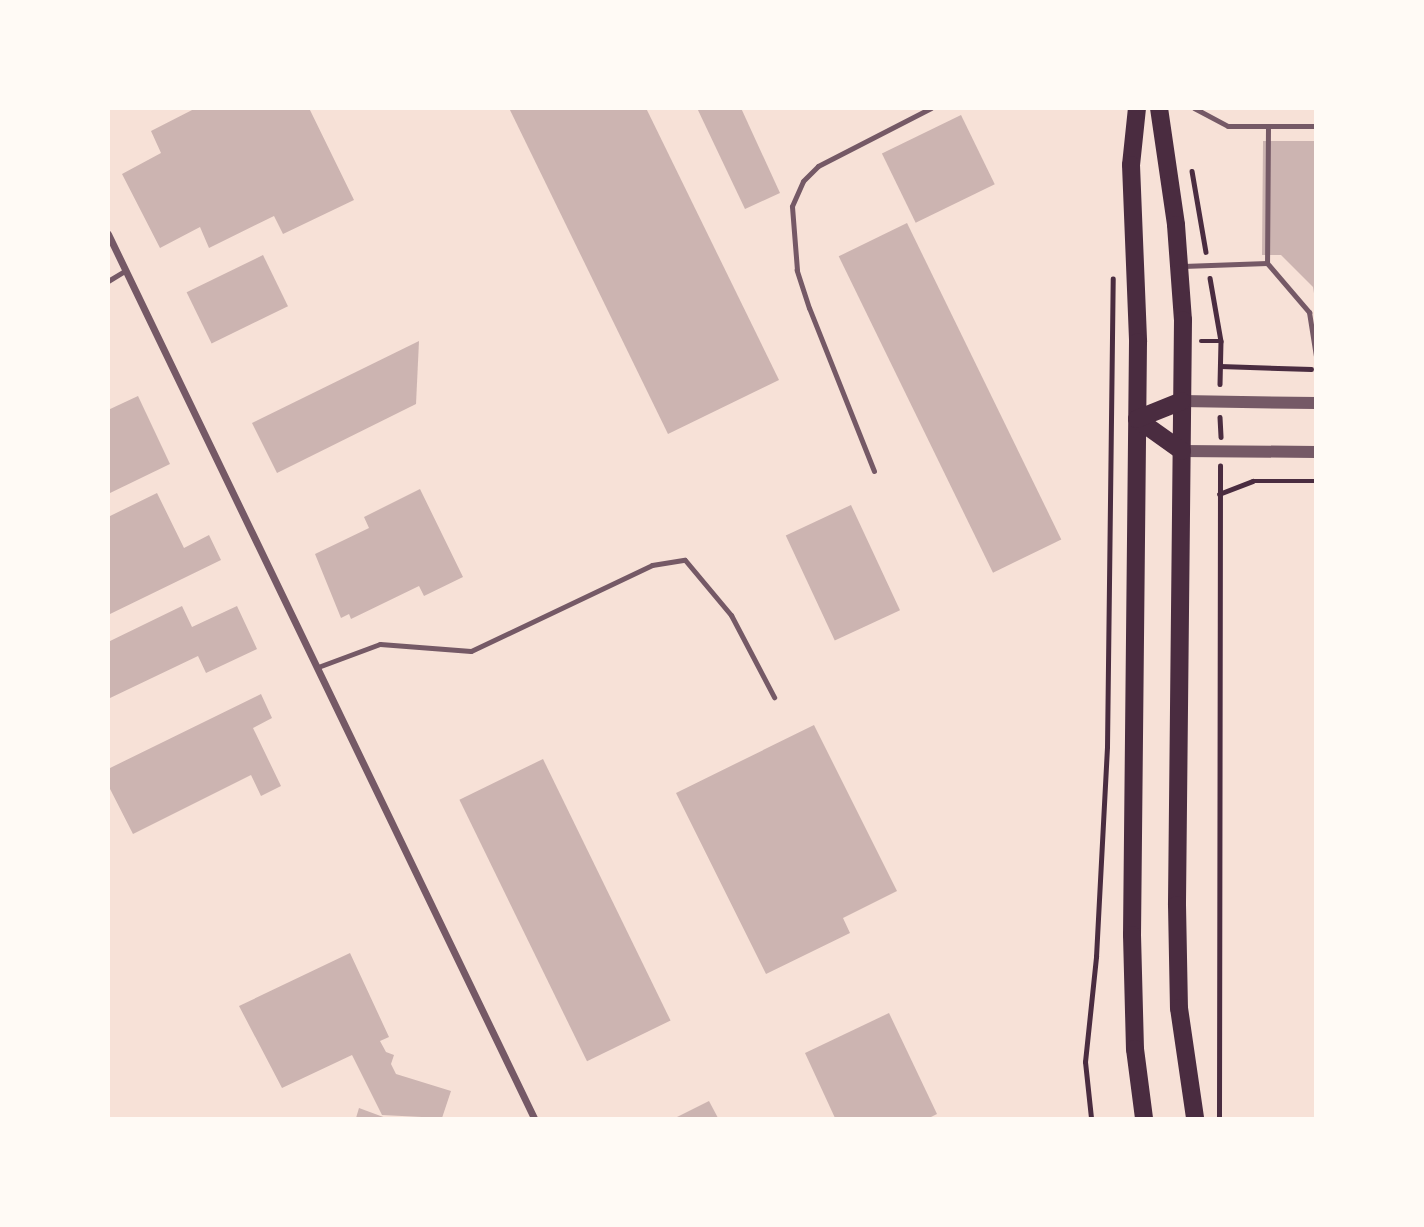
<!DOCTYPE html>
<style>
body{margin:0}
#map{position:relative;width:1424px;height:1227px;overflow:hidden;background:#f7e1d7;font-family:"Titillium Web",sans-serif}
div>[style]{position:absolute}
.building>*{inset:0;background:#ccb4b1;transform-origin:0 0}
.path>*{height:4.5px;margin:-2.25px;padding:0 2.25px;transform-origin:2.25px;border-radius:2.25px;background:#4a2c40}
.service>*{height:5px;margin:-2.5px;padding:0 2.5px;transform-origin:2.5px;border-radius:2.5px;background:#755966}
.minor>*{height:7px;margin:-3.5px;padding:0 3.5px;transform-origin:3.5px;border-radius:3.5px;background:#755966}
.tertiary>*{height:12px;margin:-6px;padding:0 6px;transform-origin:6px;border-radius:6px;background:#755966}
.primary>*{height:18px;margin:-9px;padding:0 9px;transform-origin:9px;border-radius:9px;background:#4a2c40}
span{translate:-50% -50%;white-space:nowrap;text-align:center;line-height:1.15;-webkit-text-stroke:5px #fffaf5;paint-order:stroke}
.frame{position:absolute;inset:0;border:110px solid #fffaf5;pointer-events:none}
</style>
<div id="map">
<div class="building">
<div style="clip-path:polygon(196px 108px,309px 108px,354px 200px,283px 234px,274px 216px,209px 248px,200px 227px,160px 248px,122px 174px,161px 153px,151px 131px)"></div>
<div style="clip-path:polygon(509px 108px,646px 108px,779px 380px,668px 434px)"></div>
<div style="clip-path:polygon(697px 108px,741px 108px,780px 193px,745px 209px)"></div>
<div style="left:961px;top:115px;width:77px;height:88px;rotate:64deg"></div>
<div style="clip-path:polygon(1263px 141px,1316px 141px,1316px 306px,1313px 287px,1281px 255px,1262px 255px)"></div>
<div style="left:907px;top:223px;width:352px;height:76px;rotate:64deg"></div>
<div style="left:263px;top:255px;width:57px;height:85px;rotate:64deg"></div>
<div style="clip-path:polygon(419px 341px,416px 404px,277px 473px,252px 423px)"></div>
<div style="clip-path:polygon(138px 396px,170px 464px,108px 494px,108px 410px)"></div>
<div style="clip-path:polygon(420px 489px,463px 577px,424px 596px,419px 586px,351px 619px,349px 614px,341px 618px,315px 554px,369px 528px,364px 517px)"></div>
<div style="clip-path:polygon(157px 493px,184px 548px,209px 535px,221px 560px,108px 615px,108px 517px)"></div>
<div style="left:851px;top:505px;width:116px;height:72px;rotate:65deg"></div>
<div style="clip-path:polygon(182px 606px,192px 627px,237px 606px,257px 649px,206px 673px,198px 656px,108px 699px,108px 642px)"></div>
<div style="clip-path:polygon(261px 694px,272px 718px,253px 728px,281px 786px,261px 796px,251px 775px,133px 834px,108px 785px,108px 769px)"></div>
<div style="clip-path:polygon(814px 725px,897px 891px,843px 918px,850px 933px,766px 974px,676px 793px)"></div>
<div style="left:543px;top:759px;width:291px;height:93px;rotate:64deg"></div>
<div style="clip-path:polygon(350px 953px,389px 1037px,380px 1041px,386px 1052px,394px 1055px,391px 1064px,396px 1074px,451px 1091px,442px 1118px,382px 1115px,352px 1055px,282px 1088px,239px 1006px)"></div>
<div style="clip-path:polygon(889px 1013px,937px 1114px,929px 1118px,835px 1118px,805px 1053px)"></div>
<div style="clip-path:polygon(709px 1101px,718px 1118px,675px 1118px)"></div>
<div style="clip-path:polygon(359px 1108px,386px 1118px,356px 1118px)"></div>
</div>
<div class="path">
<div style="left:1192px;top:171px;width:82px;rotate:80.2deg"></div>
<div style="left:1210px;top:278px;width:64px;rotate:80.1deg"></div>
<div style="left:1221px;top:341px;width:43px;rotate:91.3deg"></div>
<div style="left:1201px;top:341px;width:20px"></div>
<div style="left:1220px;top:366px;width:91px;rotate:1.9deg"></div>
<div style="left:1220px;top:417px;width:20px;rotate:87deg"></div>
<div style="left:1219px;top:494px;width:36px;rotate:-21deg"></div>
<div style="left:1253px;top:481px;width:63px"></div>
<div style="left:1091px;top:1118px;width:56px;rotate:-96.1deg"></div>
<div style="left:1085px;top:1062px;width:106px;rotate:-84deg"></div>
<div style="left:1096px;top:957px;width:210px;rotate:-87deg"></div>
<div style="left:1107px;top:747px;width:468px;rotate:-89.3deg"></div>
<div style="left:1219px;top:1118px;width:652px;rotate:-89.91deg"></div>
</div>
<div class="service">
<div style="left:1194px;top:108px;width:38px;rotate:28deg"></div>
<div style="left:1228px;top:126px;width:88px"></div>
<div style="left:1268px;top:126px;width:137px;rotate:90.4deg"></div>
<div style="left:1267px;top:263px;width:65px;rotate:49.4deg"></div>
<div style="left:1309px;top:312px;width:45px;rotate:81deg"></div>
<div style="left:1183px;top:266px;width:84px;rotate:-2deg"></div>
<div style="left:108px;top:281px;width:21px;rotate:-31deg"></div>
<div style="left:874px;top:471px;width:175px;rotate:-111.7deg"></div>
<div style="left:809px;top:308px;width:40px;rotate:-108deg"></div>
<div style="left:797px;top:270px;width:64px;rotate:-94.5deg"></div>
<div style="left:792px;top:206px;width:27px;rotate:-66deg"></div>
<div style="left:803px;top:181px;width:21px;rotate:-45deg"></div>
<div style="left:818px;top:166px;width:127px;rotate:-27.2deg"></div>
<div style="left:318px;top:667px;width:66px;rotate:-20.4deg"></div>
<div style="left:380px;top:644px;width:91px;rotate:4.4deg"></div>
<div style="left:471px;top:651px;width:200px;rotate:-25.4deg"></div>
<div style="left:652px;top:565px;width:33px;rotate:-9deg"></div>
<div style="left:685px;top:560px;width:72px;rotate:50.1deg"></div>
<div style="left:731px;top:615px;width:93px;rotate:62.3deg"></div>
</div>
<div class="minor">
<div style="left:108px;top:234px;width:981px;rotate:64.27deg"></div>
</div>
<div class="tertiary">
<div style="left:1182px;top:401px;width:134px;rotate:0.9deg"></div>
<div style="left:1182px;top:451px;width:134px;rotate:0.4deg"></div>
</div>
<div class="primary">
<div style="left:1137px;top:108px;width:57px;rotate:96deg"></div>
<div style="left:1131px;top:165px;width:177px;rotate:87.7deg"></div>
<div style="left:1138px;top:342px;width:593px;rotate:90.58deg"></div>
<div style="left:1132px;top:935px;width:114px;rotate:88.5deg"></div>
<div style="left:1135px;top:1049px;width:70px;rotate:82.6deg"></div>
<div style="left:1159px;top:108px;width:118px;rotate:81.7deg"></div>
<div style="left:1176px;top:225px;width:95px;rotate:85.8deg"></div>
<div style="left:1183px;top:320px;width:585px;rotate:90.59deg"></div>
<div style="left:1177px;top:905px;width:103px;rotate:88.9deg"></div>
<div style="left:1179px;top:1008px;width:111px;rotate:81.7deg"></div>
<div style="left:1137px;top:419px;width:55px;rotate:35.4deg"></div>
<div style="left:1137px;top:419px;width:48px;rotate:-21.8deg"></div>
</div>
<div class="frame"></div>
</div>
